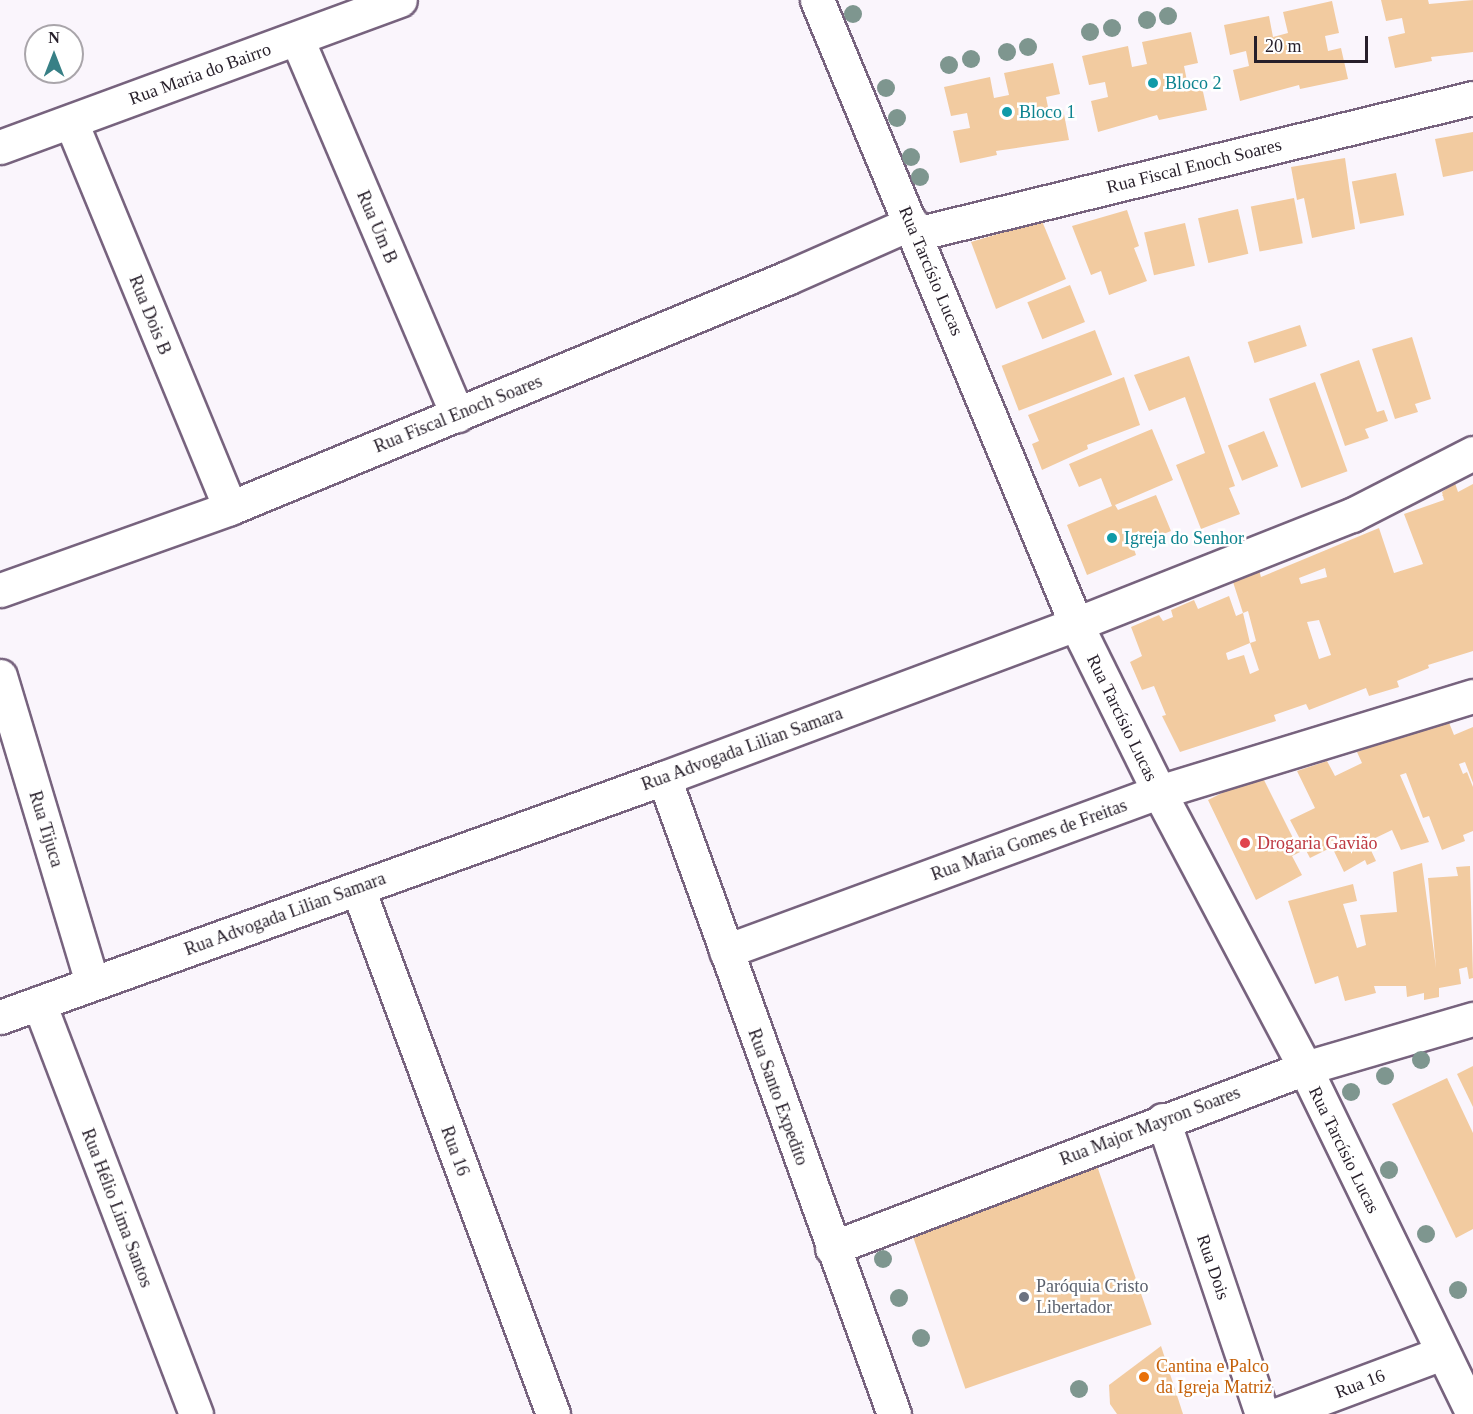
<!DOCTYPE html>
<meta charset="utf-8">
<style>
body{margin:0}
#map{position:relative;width:1473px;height:1414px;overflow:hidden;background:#faf5fc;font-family:"Times New Roman",serif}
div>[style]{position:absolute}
.building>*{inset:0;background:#f2cba0;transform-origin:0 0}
.roads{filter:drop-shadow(2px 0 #77637e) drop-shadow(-2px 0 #77637e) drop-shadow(0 2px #77637e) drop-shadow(0 -2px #77637e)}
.minor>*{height:33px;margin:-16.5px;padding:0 16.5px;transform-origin:16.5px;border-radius:16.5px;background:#fff}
.trees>*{width:18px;height:18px;margin:-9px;border-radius:50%;background:#7e968f}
.dots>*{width:16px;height:16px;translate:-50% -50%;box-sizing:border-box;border:3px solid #fff;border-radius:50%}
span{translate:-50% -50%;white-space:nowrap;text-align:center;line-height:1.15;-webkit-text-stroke:5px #fff;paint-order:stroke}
.street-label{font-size:18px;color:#271f2a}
.culture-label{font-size:18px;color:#0d838f}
.left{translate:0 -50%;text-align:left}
.health-label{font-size:18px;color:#be3a42}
.worship-label{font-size:18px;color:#5b616d}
.food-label{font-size:18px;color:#c56008}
.north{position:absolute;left:24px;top:24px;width:60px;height:60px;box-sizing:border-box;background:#fff;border:2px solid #a9a5aa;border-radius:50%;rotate:0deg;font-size:16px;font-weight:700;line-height:24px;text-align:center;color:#271f2a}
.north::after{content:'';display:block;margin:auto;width:21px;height:27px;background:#388086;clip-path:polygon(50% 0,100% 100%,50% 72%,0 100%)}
.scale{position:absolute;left:1254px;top:36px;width:114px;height:27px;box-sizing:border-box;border:3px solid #271f2a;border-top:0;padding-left:8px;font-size:18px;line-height:21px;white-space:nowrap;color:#271f2a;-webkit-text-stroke:4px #fff;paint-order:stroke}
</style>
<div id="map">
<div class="building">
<div style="clip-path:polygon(1381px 0,1428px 0,1429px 4px,1473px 0,1473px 52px,1431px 57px,1432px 61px,1395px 68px,1388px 37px,1405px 33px,1402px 18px,1386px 21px)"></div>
<div style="clip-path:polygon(1332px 1px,1339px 33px,1325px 36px,1328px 51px,1341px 48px,1348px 79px,1300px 89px,1299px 85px,1240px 101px,1233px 70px,1249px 66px,1246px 51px,1230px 55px,1224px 25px,1269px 16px,1273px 37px,1288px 33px,1283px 12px)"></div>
<div style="clip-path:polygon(1191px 32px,1198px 63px,1184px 66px,1187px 81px,1200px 78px,1207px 110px,1159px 120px,1157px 115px,1098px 132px,1091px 101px,1108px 97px,1105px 82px,1089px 85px,1082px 56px,1128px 46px,1132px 67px,1147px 64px,1142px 42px)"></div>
<div style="clip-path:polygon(1053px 63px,1060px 94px,1046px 97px,1049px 112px,1063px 109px,1069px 140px,996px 151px,997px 155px,960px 163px,953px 131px,970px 128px,967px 113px,951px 116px,944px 87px,990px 77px,994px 98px,1009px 95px,1004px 73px)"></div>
<div style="clip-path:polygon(1473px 132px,1473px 171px,1443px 177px,1435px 139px)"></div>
<div style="clip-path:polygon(1345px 158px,1355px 229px,1312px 238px,1304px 198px,1297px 200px,1291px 167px)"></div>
<div style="left:1396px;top:173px;width:43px;height:45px;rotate:79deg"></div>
<div style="left:1294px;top:198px;width:46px;height:44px;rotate:79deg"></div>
<div style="left:1238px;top:209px;width:46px;height:41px;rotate:77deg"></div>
<div style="clip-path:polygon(1127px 210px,1139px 246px,1134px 248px,1147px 281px,1109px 295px,1101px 271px,1091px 275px,1072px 226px)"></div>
<div style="clip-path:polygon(1042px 221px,1066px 279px,996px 309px,971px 242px)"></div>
<div style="left:1185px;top:223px;width:44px;height:42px;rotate:77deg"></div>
<div style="left:1070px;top:285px;width:40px;height:46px;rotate:68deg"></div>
<div style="left:1300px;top:325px;width:22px;height:55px;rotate:72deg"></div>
<div style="left:1095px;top:330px;width:48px;height:100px;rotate:69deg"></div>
<div style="clip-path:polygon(1412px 337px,1431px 399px,1415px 404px,1418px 412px,1395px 419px,1372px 349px)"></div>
<div style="clip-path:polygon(1189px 356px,1235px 486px,1229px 488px,1240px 514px,1201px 529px,1176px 465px,1205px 453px,1185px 397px,1149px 411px,1134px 375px)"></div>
<div style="clip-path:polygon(1359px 360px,1377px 412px,1384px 410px,1388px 421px,1365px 429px,1369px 438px,1345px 446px,1320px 374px)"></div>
<div style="clip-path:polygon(1124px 377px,1140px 425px,1087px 445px,1088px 449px,1042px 470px,1032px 444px,1039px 441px,1028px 415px)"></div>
<div style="left:1315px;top:382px;width:95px;height:49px;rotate:70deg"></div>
<div style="clip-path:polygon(1152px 429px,1173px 480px,1115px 505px,1118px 510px,1156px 495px,1171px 531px,1133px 546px,1136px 555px,1087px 575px,1067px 525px,1112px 506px,1101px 478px,1079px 487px,1069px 464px)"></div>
<div style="left:1264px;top:431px;width:38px;height:39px;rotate:68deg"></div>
<div style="clip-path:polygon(evenodd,1455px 483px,1458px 492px,1473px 484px,1473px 651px,1428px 665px,1429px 668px,1397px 681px,1399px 687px,1369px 696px,1366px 688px,1309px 710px,1306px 704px,1274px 715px,1276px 721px,1180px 752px,1162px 716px,1166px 715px,1154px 686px,1142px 690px,1130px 662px,1142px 656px,1131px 627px,1159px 615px,1163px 621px,1173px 617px,1171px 610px,1194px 600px,1198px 609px,1229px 596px,1236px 616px,1243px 613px,1250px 643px,1226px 653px,1227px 657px,1228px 660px,1244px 655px,1250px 674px,1259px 670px,1250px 643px,1256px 641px,1248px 611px,1243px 613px,1233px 582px,1259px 570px,1261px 577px,1379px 528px,1394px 573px,1423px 564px,1404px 514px,1444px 500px,1442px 492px,1455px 483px,1325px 568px,1327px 577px,1301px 584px,1299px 578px,1325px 568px,1455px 483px,1319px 620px,1331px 655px,1319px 659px,1307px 622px,1319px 620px)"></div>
<div style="clip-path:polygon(1448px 720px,1454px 735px,1473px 727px,1473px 783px,1465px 762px,1459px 764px,1463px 774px,1467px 772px,1473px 787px,1473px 831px,1463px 835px,1465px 841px,1442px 850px,1429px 816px,1423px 818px,1406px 773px,1400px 775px,1429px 842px,1401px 850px,1392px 830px,1367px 842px,1376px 861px,1367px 865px,1365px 860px,1344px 872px,1332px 847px,1310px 858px,1290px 820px,1315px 808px,1297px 771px,1327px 761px,1335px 776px,1362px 763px,1357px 752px)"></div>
<div style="clip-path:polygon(1264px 780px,1300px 852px,1292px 856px,1302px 875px,1256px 900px,1208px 800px,1234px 787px)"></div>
<div style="clip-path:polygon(1422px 863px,1436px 968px,1428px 878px,1458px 876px,1456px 867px,1470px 866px,1473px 978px,1469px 979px,1467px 967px,1459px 969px,1461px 984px,1439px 988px,1439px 997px,1424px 1000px,1424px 993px,1407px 997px,1406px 986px,1374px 986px,1376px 993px,1345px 1001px,1338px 976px,1315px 984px,1288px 901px,1353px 884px,1357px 901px,1343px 904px,1357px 948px,1366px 945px,1360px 915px,1397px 912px,1393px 872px)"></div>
<div style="clip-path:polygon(1473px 1066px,1473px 1107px,1457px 1074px)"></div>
<div style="clip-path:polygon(1447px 1078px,1473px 1133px,1473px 1229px,1456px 1238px,1392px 1104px)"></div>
<div style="left:1095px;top:1160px;width:174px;height:197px;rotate:71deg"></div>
<div style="clip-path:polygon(1161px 1346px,1183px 1414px,1117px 1414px,1110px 1404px,1109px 1385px)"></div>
</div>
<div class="roads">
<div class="minor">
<div style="left:817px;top:0;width:676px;rotate:67.46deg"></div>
<div style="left:1076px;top:624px;width:187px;rotate:63.7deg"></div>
<div style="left:1159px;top:792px;width:312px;rotate:62.1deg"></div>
<div style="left:1305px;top:1068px;width:385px;rotate:64.1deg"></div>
<div style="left:297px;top:39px;width:409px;rotate:66.9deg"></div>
<div style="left:71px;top:122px;width:417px;rotate:67.6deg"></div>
<div style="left:0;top:147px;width:426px;rotate:-20.2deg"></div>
<div style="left:916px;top:234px;width:573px;rotate:-13.72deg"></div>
<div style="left:0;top:590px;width:244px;rotate:-19.6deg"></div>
<div style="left:230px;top:508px;width:603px;rotate:-22.44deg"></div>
<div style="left:787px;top:278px;width:136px;rotate:-23.9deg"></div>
<div style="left:0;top:676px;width:320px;rotate:73.3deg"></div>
<div style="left:664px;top:778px;width:676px;rotate:70.12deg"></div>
<div style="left:358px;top:889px;width:560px;rotate:69.62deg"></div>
<div style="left:726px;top:951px;width:461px;rotate:-20.2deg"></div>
<div style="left:1159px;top:792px;width:328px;rotate:-17deg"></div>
<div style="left:39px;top:1003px;width:440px;rotate:69.1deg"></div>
<div style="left:0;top:1017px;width:706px;rotate:-19.8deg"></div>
<div style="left:664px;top:778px;width:440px;rotate:-20.5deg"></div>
<div style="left:1076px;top:624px;width:297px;rotate:-21.6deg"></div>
<div style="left:1352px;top:515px;width:136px;rotate:-27.1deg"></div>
<div style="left:1163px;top:1120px;width:310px;rotate:71.4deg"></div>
<div style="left:832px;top:1248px;width:506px;rotate:-20.83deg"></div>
<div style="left:1305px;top:1068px;width:175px;rotate:-16.3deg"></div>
<div style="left:1279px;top:1414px;width:174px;rotate:-20.5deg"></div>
</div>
</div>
<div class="trees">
<div style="left:853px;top:14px"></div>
<div style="left:1168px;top:16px"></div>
<div style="left:1147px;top:20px"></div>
<div style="left:1112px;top:28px"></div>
<div style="left:1090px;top:32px"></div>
<div style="left:1028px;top:47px"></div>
<div style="left:1007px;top:52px"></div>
<div style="left:971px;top:59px"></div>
<div style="left:949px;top:65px"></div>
<div style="left:886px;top:88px"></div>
<div style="left:897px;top:118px"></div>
<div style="left:911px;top:157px"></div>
<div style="left:920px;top:177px"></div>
<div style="left:1421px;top:1060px"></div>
<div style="left:1385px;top:1076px"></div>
<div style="left:1351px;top:1092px"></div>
<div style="left:1389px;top:1170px"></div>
<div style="left:1426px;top:1234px"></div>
<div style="left:883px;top:1259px"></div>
<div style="left:1458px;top:1290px"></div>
<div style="left:899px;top:1298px"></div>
<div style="left:921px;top:1338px"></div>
<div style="left:1079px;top:1389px"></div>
</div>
<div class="dots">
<div style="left:1153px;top:83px;background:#0f9aa8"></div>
<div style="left:1007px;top:112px;background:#0f9aa8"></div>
<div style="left:1112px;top:538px;background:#0f9aa8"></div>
<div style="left:1245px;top:843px;background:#e0444e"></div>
<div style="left:1024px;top:1297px;background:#6b7280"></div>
<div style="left:1144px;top:1377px;background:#e8710a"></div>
</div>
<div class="street-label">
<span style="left:200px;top:74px;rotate:-20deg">Rua Maria do Bairro</span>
<span style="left:1194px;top:166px;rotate:-14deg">Rua Fiscal Enoch Soares</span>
<span style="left:377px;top:227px;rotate:67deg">Rua Um B</span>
<span style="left:931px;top:271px;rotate:67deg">Rua Tarcísio Lucas</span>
<span style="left:150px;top:315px;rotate:68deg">Rua Dois B</span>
<span style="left:458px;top:414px;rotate:-22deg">Rua Fiscal Enoch Soares</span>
<span style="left:1122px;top:718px;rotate:64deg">Rua Tarcísio Lucas</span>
<span style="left:742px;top:749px;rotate:-20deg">Rua Advogada Lilian Samara</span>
<span style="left:46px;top:829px;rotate:73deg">Rua Tijuca</span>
<span style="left:1029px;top:840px;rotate:-20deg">Rua Maria Gomes de Freitas</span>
<span style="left:285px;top:914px;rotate:-20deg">Rua Advogada Lilian Samara</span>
<span style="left:778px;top:1097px;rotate:70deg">Rua Santo Expedito</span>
<span style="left:1150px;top:1126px;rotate:-21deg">Rua Major Mayron Soares</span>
<span style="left:1344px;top:1150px;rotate:64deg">Rua Tarcísio Lucas</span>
<span style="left:455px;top:1151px;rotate:70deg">Rua 16</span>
<span style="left:117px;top:1208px;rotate:69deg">Rua Hélio Lima Santos</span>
<span style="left:1213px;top:1267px;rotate:71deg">Rua Dois</span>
<span style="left:1360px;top:1384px;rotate:-21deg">Rua 16</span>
</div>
<div class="culture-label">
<span class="left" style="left:1165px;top:83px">Bloco 2</span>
<span class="left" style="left:1019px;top:112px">Bloco 1</span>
<span class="left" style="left:1124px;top:538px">Igreja do Senhor</span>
</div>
<div class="health-label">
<span class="left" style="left:1257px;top:843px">Drogaria Gavião</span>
</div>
<div class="worship-label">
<span class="left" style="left:1036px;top:1297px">Paróquia Cristo<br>Libertador</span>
</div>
<div class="food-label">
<span class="left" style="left:1156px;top:1377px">Cantina e Palco<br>da Igreja Matriz</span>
</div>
<div class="north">N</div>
<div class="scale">20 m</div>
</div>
